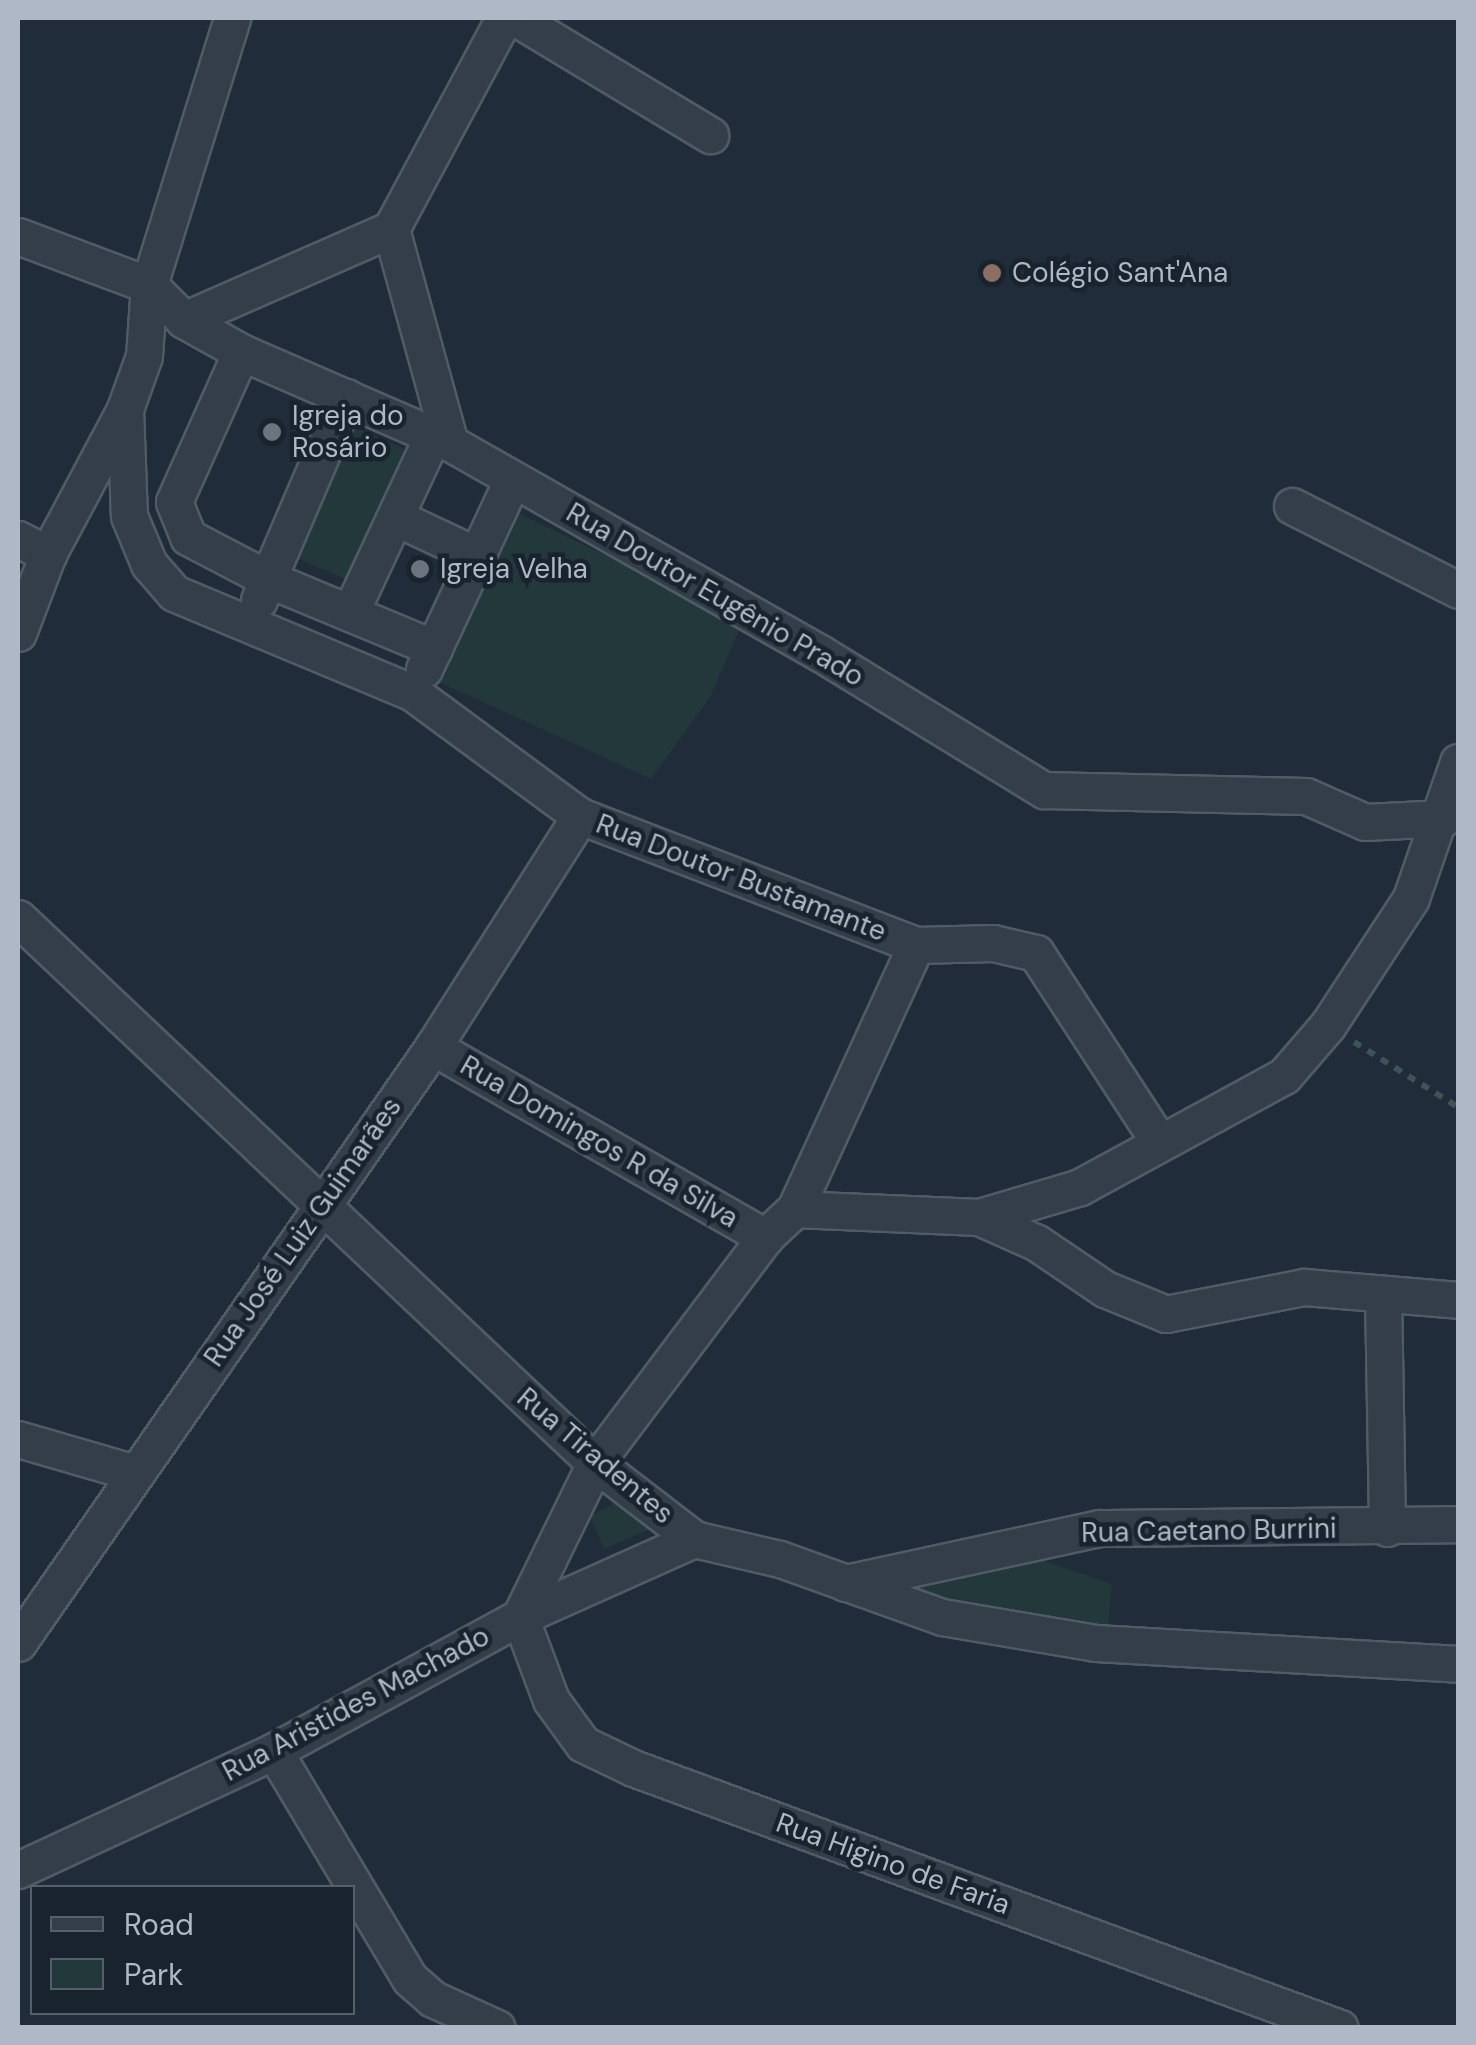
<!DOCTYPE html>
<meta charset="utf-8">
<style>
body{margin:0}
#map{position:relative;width:1476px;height:2045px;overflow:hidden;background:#202c39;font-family:"DM Sans",sans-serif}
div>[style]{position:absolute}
.green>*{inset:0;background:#22383a;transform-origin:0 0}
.path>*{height:6px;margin-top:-3px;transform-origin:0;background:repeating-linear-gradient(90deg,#3c5454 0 8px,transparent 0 16px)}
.roads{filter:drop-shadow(2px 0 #515b67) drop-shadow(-2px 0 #515b67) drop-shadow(0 2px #515b67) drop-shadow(0 -2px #515b67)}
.minor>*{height:35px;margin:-17.5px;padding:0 17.5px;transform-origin:17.5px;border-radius:17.5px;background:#333e49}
.dots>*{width:28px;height:28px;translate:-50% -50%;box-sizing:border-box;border:5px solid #19232e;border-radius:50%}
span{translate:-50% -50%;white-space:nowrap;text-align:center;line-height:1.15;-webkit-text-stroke:9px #19232e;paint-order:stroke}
.poi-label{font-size:28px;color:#aeb8c6}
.left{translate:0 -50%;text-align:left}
.street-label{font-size:28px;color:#aeb8c6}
.frame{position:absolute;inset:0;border:20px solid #aeb8c6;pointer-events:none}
.legend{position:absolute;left:30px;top:1885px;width:325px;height:130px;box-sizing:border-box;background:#19232e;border:2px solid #555f6b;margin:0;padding:12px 18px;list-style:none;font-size:30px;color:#aeb8c6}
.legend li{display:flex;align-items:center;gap:20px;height:50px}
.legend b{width:50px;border:2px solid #555f6b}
</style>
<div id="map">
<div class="green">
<div style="left:351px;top:426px;width:59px;height:143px;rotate:23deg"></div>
<div style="clip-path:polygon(518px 513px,743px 622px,710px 697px,651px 779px,439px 682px)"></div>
<div style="clip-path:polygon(623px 1499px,660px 1525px,604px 1549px,590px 1516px)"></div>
<div style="clip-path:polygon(1028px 1555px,1112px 1584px,1107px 1640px,895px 1599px,915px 1570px)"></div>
</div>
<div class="path">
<div style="left:1354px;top:1042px;width:123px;rotate:32deg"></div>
</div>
<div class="roads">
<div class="minor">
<div style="left:516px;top:18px;width:227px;rotate:31.1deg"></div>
<div style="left:391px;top:229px;width:239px;rotate:-61.8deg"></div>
<div style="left:391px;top:229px;width:222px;rotate:74.6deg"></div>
<div style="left:18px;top:236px;width:140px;rotate:20.5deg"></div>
<div style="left:149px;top:285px;width:49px;rotate:45deg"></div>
<div style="left:184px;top:320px;width:65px;rotate:29.3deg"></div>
<div style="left:241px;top:352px;width:228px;rotate:23.5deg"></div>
<div style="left:450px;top:443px;width:425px;rotate:29.6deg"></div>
<div style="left:820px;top:653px;width:263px;rotate:31.5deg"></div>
<div style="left:1044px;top:790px;width:262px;rotate:1.3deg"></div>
<div style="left:1306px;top:796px;width:64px;rotate:23.8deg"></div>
<div style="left:1365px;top:822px;width:79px;rotate:-2.9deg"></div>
<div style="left:184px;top:320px;width:226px;rotate:-23.7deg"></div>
<div style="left:241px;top:352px;width:164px;rotate:114.1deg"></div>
<div style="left:174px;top:502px;width:38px;rotate:68deg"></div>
<div style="left:188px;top:537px;width:90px;rotate:27.7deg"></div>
<div style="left:268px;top:579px;width:180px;rotate:22.6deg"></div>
<div style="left:125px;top:409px;width:107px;rotate:87.9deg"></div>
<div style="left:129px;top:516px;width:52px;rotate:67.4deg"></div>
<div style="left:149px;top:564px;width:38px;rotate:49deg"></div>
<div style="left:174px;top:593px;width:259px;rotate:22.7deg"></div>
<div style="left:413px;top:693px;width:207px;rotate:36.4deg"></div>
<div style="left:580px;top:816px;width:360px;rotate:21deg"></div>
<div style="left:916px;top:945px;width:77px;rotate:-1.5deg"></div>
<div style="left:993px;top:943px;width:44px;rotate:13.1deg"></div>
<div style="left:1036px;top:953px;width:225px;rotate:56.9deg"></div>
<div style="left:1292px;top:506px;width:186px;rotate:26.8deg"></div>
<div style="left:395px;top:517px;width:92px;rotate:25.2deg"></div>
<div style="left:18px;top:539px;width:34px;rotate:27deg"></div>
<div style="left:259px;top:600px;width:221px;rotate:-66.8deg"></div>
<div style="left:350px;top:613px;width:196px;rotate:-65deg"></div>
<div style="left:18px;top:633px;width:85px;rotate:-69.2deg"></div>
<div style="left:48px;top:554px;width:164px;rotate:-62deg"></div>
<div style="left:125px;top:409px;width:56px;rotate:-70.3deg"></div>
<div style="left:144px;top:356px;width:71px;rotate:-86deg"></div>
<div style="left:149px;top:285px;width:280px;rotate:-72.7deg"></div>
<div style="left:424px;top:669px;width:208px;rotate:-65deg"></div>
<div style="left:18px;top:918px;width:794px;rotate:43.37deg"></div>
<div style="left:595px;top:1463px;width:125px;rotate:37.5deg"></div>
<div style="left:694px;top:1539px;width:88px;rotate:13.1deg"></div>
<div style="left:780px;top:1559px;width:172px;rotate:19.7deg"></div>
<div style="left:942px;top:1617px;width:156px;rotate:9.6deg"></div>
<div style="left:1096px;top:1643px;width:363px;rotate:3.3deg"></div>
<div style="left:433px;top:1047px;width:383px;rotate:29.8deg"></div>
<div style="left:795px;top:1209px;width:184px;rotate:2.5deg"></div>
<div style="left:979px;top:1217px;width:105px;rotate:-16.5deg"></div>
<div style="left:1080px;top:1187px;width:232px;rotate:-28.6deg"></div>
<div style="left:1284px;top:1076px;width:67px;rotate:-49.2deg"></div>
<div style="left:1328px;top:1025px;width:152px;rotate:-56.8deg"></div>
<div style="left:1411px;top:898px;width:144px;rotate:-70.9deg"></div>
<div style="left:979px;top:1217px;width:64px;rotate:24.1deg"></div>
<div style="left:1037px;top:1243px;width:82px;rotate:34.1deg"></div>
<div style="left:1105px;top:1289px;width:66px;rotate:22.3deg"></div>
<div style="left:1166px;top:1314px;width:141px;rotate:-11.1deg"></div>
<div style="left:1304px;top:1287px;width:155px;rotate:4.8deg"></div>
<div style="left:1383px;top:1294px;width:234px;rotate:89deg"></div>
<div style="left:18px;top:1439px;width:122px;rotate:16.2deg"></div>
<div style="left:845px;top:1583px;width:261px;rotate:-12.2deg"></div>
<div style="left:1100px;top:1528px;width:358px;rotate:-0.6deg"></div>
<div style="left:520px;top:1617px;width:89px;rotate:69.5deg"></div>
<div style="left:551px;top:1700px;width:54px;rotate:54deg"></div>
<div style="left:583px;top:1744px;width:55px;rotate:25.6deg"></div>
<div style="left:633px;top:1768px;width:753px;rotate:20.19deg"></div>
<div style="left:520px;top:1617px;width:171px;rotate:-64deg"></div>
<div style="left:595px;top:1463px;width:283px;rotate:-53deg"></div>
<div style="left:765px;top:1237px;width:41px;rotate:-43deg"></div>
<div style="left:795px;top:1209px;width:290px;rotate:-65.4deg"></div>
<div style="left:18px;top:1643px;width:726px;rotate:-55.15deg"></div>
<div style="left:433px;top:1047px;width:274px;rotate:-57.5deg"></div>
<div style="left:274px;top:1751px;width:265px;rotate:59.2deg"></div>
<div style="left:410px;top:1979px;width:30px;rotate:41deg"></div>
<div style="left:433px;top:1999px;width:70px;rotate:24.4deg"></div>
<div style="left:18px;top:1870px;width:282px;rotate:-24.9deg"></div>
<div style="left:274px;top:1751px;width:280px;rotate:-28.6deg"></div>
<div style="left:520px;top:1617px;width:191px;rotate:-24.1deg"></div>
</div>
</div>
<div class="dots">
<div style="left:992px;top:273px;background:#8d6e63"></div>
<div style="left:272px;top:432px;background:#6b7280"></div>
<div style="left:420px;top:569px;background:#6b7280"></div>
</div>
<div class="poi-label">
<span class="left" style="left:1012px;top:273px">Colégio Sant'Ana</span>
<span class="left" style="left:292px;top:432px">Igreja do<br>Rosário</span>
<span class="left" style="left:440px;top:569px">Igreja Velha</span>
</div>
<div class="street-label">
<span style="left:715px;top:595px;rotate:30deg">Rua Doutor Eugênio Prado</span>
<span style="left:741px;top:878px;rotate:21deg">Rua Doutor Bustamante</span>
<span style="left:599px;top:1142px;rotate:30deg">Rua Domingos R da Silva</span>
<span style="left:303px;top:1232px;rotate:-55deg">Rua José Luiz Guimarães</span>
<span style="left:595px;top:1456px;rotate:40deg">Rua Tiradentes</span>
<span style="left:1209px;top:1531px;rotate:-1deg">Rua Caetano Burrini</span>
<span style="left:356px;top:1704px;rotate:-28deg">Rua Aristides Machado</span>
<span style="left:893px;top:1864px;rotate:20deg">Rua Higino de Faria</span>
</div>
<div class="frame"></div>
<ul class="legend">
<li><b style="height:12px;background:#333e49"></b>Road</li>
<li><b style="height:28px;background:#22383a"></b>Park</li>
</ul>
</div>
